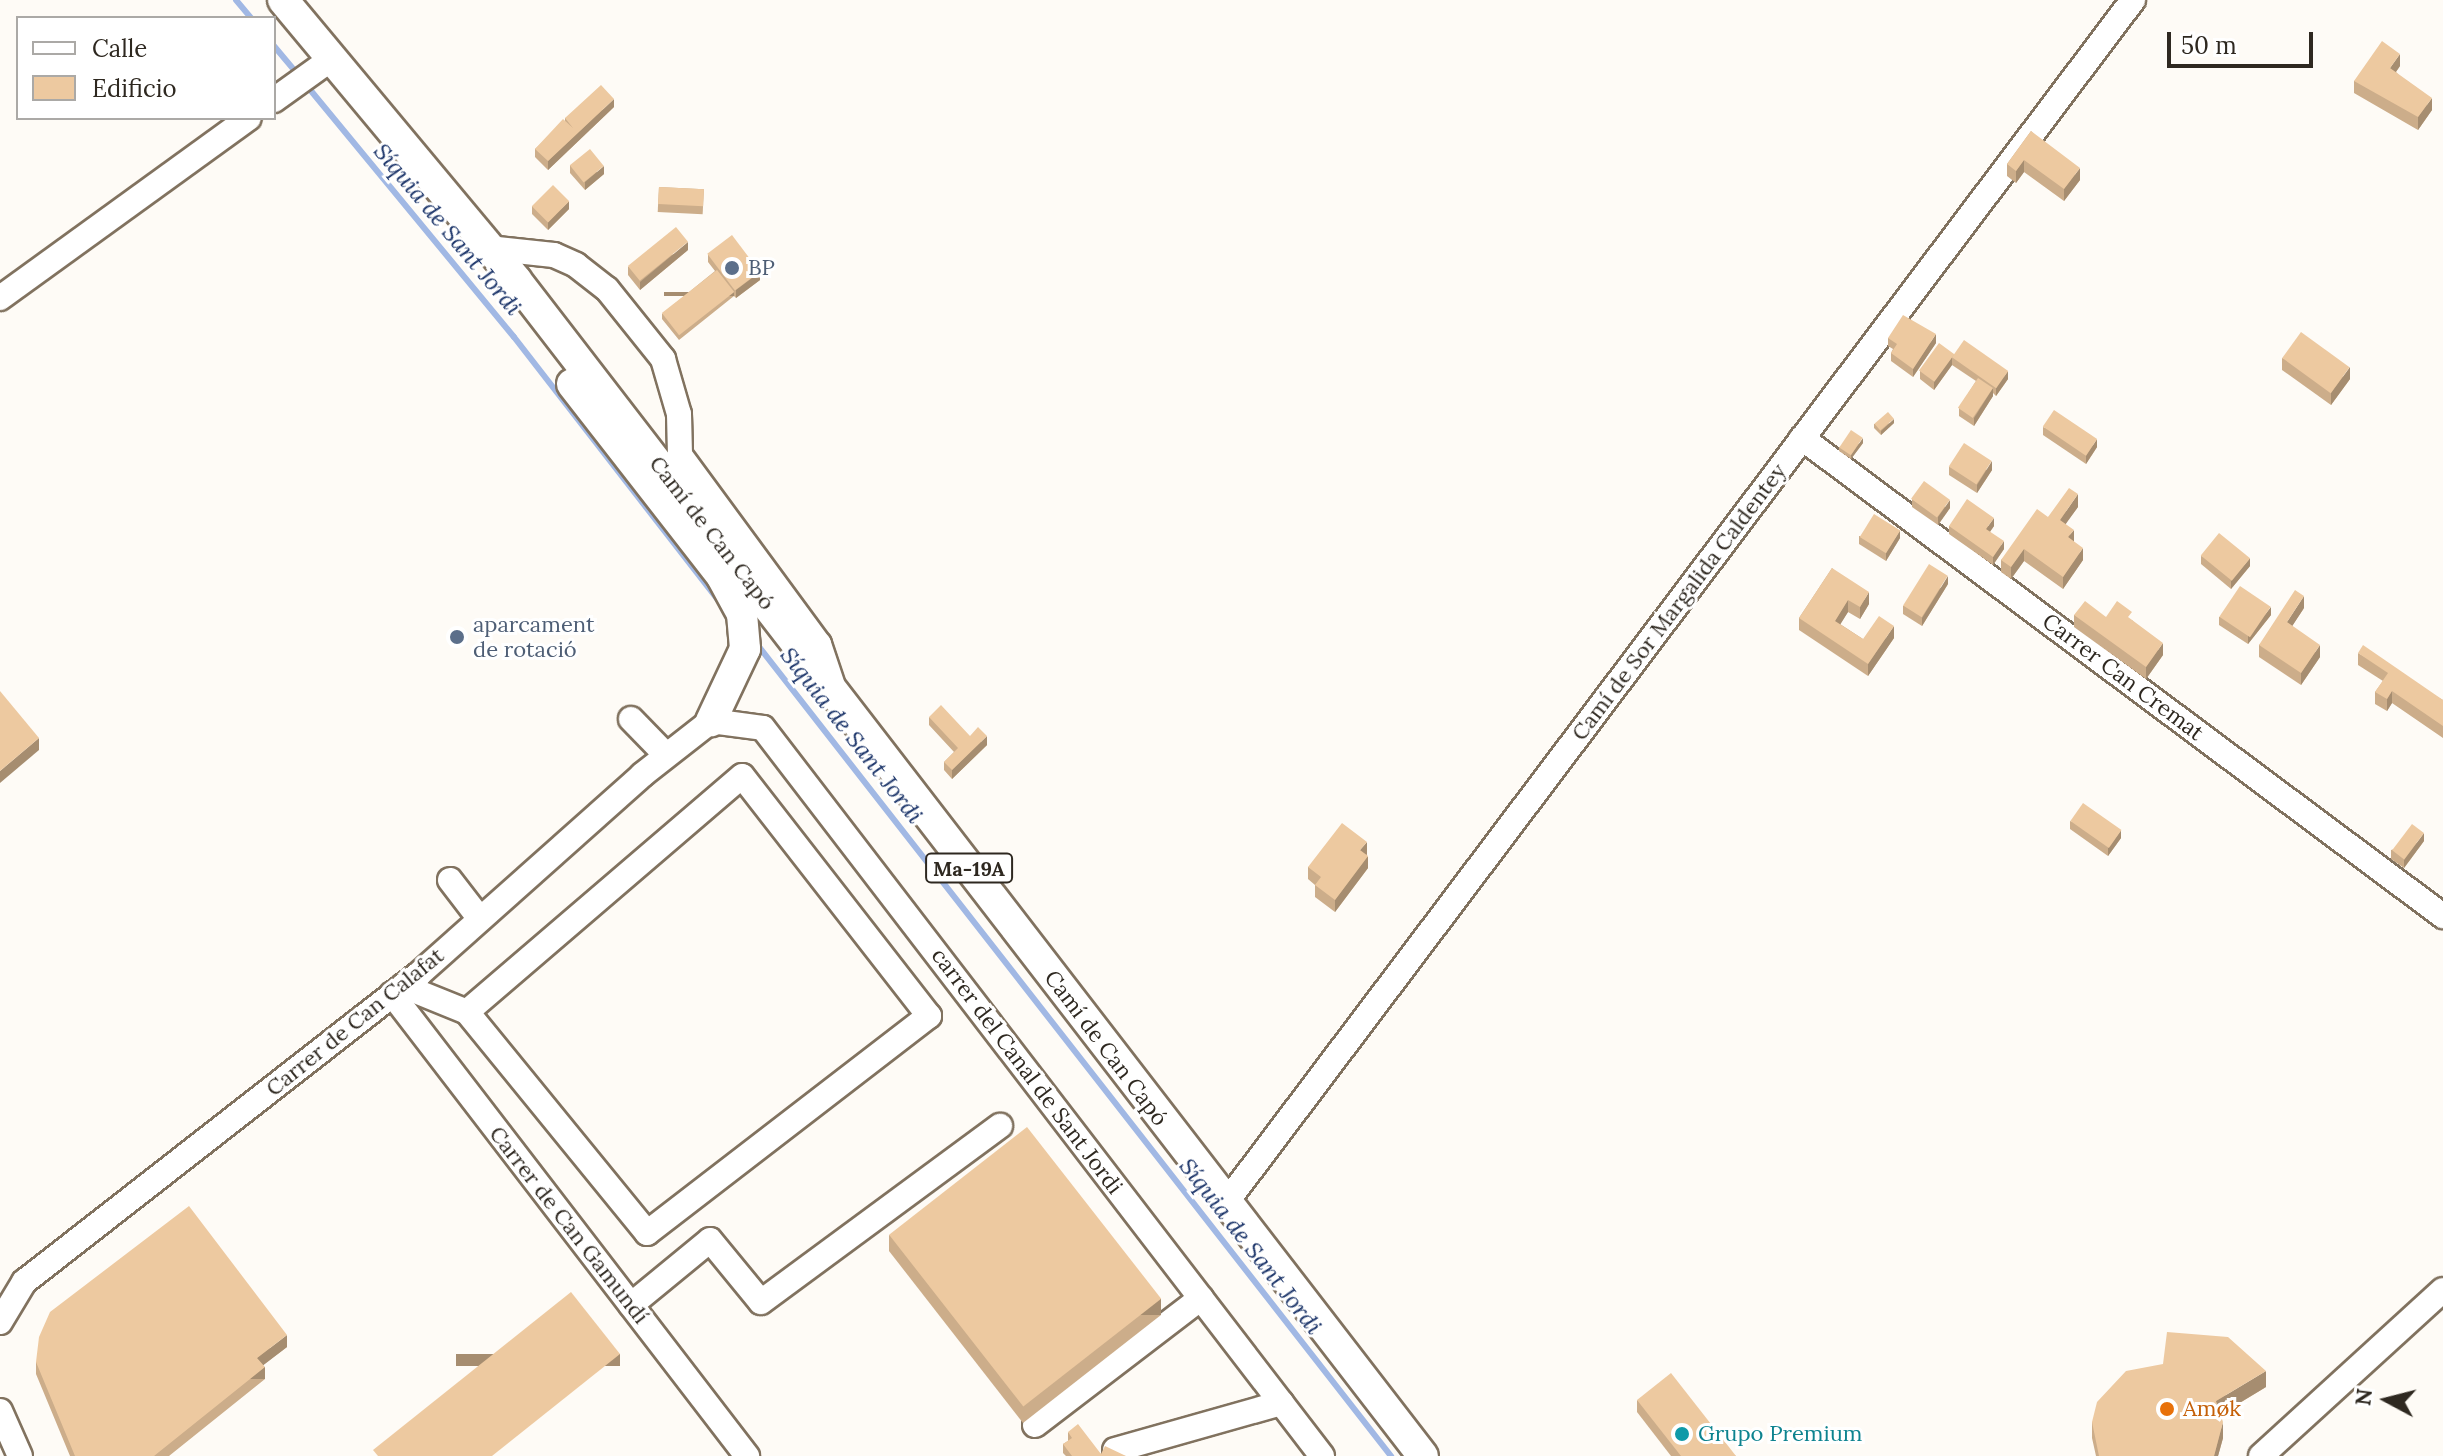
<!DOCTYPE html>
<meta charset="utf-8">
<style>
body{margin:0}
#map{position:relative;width:2443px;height:1456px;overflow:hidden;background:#fefbf6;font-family:Lora,serif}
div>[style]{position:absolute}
.stream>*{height:6px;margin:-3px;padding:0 3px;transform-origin:3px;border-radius:3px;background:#a1b8e4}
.roads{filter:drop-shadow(2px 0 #81725f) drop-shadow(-2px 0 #81725f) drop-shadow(0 2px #81725f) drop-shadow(0 -2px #81725f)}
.minor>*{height:24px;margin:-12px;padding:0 12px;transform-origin:12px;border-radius:12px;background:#fff}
.major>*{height:30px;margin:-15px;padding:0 15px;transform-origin:15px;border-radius:15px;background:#fff}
.wall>*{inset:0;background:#ccad8a;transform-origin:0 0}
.shaded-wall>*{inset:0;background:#a68d70;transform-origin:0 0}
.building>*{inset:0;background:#edc9a0;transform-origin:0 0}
.dots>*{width:22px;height:22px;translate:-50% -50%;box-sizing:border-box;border:4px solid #fff;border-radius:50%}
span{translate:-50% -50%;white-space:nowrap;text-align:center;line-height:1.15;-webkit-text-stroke:6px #fff;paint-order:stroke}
.shield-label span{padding:2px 6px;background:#fff;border:2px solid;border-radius:6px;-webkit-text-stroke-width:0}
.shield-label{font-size:20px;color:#2e2820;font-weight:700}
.service-label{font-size:22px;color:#4e5e75}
.left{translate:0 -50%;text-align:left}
.street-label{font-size:22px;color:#2e2820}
.food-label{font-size:22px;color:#c56008}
.culture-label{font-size:22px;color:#0d838f}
.water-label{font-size:24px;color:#1b3469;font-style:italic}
.legend{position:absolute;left:16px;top:16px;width:260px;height:104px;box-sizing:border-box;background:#fff;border:2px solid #aba9a6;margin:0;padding:10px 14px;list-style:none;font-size:24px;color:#2e2820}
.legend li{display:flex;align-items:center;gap:16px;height:40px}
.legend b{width:40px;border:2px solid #aba9a6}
.north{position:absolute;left:2347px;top:1360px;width:80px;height:80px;-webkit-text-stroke:6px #fff;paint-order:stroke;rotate:277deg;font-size:22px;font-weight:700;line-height:32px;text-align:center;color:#2e2820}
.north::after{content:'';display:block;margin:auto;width:28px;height:36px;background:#2e2820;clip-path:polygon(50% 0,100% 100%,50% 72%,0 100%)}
.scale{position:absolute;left:2167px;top:32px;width:146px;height:36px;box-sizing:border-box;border:4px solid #2e2820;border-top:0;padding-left:10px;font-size:24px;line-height:28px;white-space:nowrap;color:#2e2820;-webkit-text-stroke:6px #fff;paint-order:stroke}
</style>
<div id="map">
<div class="stream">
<div style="left:236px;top:0;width:23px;rotate:50deg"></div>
<div style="left:274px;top:46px;width:40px;rotate:50deg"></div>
<div style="left:307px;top:86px;width:325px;rotate:50.5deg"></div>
<div style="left:514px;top:337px;width:343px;rotate:52.2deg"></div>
<div style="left:756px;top:643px;width:1032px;rotate:52.01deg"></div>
</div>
<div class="roads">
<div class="minor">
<div style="left:274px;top:100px;width:70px;rotate:-35.7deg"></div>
<div style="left:488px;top:248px;width:66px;rotate:6.1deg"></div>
<div style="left:554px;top:255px;width:24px;rotate:24deg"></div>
<div style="left:576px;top:265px;width:39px;rotate:38deg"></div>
<div style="left:607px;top:289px;width:90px;rotate:51.3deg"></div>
<div style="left:663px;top:359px;width:57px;rotate:73.8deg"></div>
<div style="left:679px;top:414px;width:41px;rotate:88.6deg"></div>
<div style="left:680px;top:455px;width:235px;rotate:53.7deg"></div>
<div style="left:819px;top:644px;width:41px;rotate:71.6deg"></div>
<div style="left:0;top:298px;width:307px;rotate:-35.9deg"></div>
<div style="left:1802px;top:438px;width:800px;rotate:36.71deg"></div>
<div style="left:631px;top:719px;width:50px;rotate:45.8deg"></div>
<div style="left:450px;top:880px;width:49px;rotate:52.4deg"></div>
<div style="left:403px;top:986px;width:69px;rotate:22.1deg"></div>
<div style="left:467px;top:1012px;width:285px;rotate:50.8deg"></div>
<div style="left:647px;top:1233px;width:356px;rotate:-37.6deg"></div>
<div style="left:929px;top:1016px;width:304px;rotate:-127.9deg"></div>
<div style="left:742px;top:776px;width:362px;rotate:139.4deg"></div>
<div style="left:392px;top:994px;width:583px;rotate:52.46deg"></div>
<div style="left:1225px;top:1204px;width:1508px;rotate:-52.98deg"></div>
<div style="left:631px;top:1305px;width:102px;rotate:-39.4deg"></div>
<div style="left:710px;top:1240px;width:80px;rotate:50.6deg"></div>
<div style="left:761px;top:1302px;width:297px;rotate:-36.4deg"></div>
<div style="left:0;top:1322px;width:47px;rotate:-59deg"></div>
<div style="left:24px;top:1282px;width:501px;rotate:-37.95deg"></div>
<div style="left:419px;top:974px;width:299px;rotate:-41.7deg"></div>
<div style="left:642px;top:775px;width:88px;rotate:-38deg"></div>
<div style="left:711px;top:721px;width:52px;rotate:7.7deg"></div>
<div style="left:763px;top:728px;width:918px;rotate:52.48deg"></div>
<div style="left:0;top:1411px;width:49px;rotate:66deg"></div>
<div style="left:1035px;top:1425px;width:209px;rotate:-37.4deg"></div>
<div style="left:1115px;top:1450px;width:173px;rotate:-15.8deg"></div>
<div style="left:2261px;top:1456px;width:246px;rotate:-42.4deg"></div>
</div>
<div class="major">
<div style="left:283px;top:0;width:364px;rotate:50.2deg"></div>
<div style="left:516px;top:280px;width:1485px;rotate:52.36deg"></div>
<div style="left:572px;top:384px;width:244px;rotate:52.1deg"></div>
<div style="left:722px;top:577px;width:42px;rotate:61.6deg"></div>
<div style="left:742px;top:614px;width:35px;rotate:85deg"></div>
<div style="left:745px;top:649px;width:80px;rotate:115.3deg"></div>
</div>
</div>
<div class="wall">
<div style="clip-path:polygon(2400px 66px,2396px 72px,2432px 110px,2418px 130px,2354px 93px,2354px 81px)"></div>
<div style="clip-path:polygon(614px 107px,548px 170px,535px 157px,535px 149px,565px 121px,565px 118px)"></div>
<div style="clip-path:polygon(2031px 131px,2080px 180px,2064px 201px,2024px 172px,2016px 183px,2007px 176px,2007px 164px)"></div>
<div style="clip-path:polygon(570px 165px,604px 174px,585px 190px,570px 173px)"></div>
<div style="left:659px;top:187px;width:45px;height:25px;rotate:3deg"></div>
<div style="clip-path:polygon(532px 206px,569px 209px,548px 230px,532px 214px)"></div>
<div style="clip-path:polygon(688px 250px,640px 290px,628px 275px,628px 267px)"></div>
<div style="clip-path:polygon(708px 254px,760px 280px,736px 298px,734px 296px,679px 340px,662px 319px,662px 314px,715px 271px,708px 262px)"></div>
<div style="clip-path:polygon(1888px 338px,1936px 343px,1913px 377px,1891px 361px,1891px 353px,1893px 349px,1888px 346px)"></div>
<div style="clip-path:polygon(1954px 354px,2008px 379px,1996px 396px,1993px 393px,1993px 396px,1974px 426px,1959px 416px,1959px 408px,1976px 381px,1952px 365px,1934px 390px,1920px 379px,1920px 371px)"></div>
<div style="clip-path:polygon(2282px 358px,2350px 379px,2331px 405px,2282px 370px)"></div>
<div style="clip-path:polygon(1894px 423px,1881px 435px,1874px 428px,1874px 424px)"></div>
<div style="clip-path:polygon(2043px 427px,2097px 447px,2086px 464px,2043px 435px)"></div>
<div style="clip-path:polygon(1863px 443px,1851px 459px,1839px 451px,1839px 447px)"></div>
<div style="clip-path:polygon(1949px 467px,1992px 470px,1977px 493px,1949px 475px)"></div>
<div style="clip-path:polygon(1912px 499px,1950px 508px,1938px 525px,1912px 507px)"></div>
<div style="clip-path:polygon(2078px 507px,2065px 524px,2083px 560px,2063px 589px,2024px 561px,2011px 579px,2001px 572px,2001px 560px,2048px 517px)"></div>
<div style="clip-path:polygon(1949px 526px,1994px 526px,1990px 532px,2004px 549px,1993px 565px,1949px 534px)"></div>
<div style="clip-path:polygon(1859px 536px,1900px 538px,1886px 561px,1859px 544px)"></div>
<div style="clip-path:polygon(2201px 556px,2250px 566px,2231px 589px,2201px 564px)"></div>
<div style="clip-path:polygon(1832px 568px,1869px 604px,1860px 619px,1848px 612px,1840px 624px,1863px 639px,1894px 638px,1868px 676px,1799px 630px,1799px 618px)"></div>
<div style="clip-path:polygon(1948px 584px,1922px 626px,1903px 614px,1903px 606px)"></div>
<div style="clip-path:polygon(2304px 608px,2292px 626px,2320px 657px,2301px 685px,2259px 657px,2259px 645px)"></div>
<div style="clip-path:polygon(2074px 615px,2106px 617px,2132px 620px,2163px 655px,2146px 679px,2074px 627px)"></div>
<div style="clip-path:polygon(2271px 615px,2248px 644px,2219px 625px,2219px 617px)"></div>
<div style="clip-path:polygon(2358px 653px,2443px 700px,2443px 738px,2392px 703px,2387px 711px,2375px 704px,2375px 692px,2383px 681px,2358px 665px)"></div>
<div style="clip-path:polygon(929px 717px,987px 745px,952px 779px,944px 770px,944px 762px,954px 752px,929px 725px)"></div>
<div style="clip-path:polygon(2070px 821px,2121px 838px,2108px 856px,2070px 829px)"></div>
<div style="clip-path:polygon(2424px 841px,2404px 868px,2391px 859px,2391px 850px)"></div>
<div style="clip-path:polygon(1367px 854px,1368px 868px,1335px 912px,1315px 897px,1315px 885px,1308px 879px,1308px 867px)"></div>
<div style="clip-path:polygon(889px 1235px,1161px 1315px,1023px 1423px,889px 1251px)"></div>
<div style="clip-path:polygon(287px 1347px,263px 1365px,265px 1379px,169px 1456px,70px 1456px,36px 1374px,36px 1362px)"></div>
<div style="clip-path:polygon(2266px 1387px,2220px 1415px,2223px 1438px,2218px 1456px,2096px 1456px,2092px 1438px,2092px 1422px)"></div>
<div style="clip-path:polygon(1637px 1400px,1736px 1456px,1671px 1456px,1637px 1412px)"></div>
<div style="clip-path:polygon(1068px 1432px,1101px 1454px,1126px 1456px,1066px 1456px,1063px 1453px,1063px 1444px,1068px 1441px)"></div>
</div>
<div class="shaded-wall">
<div style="clip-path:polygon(2400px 54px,2400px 66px,2390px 80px,2390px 68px)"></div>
<div style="clip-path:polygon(2432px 98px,2432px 110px,2418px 130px,2418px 117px)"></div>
<div style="clip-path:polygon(614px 99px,614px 107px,548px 170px,548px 161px)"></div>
<div style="clip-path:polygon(2024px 160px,2024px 172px,2016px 183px,2016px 171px)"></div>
<div style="clip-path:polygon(604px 166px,604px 174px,585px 190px,585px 182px)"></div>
<div style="clip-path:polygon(2080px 168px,2080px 180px,2064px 201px,2064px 189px)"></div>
<div style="clip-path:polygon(569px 201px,569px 209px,548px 230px,548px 222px)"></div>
<div style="clip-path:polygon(688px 242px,688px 250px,640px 290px,640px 282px)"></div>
<div style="clip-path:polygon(760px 272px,760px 280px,736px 298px,736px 290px)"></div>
<div style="left:734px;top:292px;width:4px;height:70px;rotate:90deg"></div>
<div style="clip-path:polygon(1936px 334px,1936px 343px,1913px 377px,1913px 369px)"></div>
<div style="clip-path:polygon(1952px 357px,1952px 365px,1934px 390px,1934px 381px)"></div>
<div style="clip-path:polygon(2350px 367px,2350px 379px,2331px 405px,2331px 393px)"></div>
<div style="clip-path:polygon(2008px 371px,2008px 379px,1996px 396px,1996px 387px)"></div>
<div style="clip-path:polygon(1993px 388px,1993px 396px,1974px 426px,1974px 418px)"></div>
<div style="clip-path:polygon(1894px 419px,1894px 423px,1881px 435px,1881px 431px)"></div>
<div style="clip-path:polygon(1863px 438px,1863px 443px,1851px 459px,1851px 455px)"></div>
<div style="clip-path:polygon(2097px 439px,2097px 447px,2086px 464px,2086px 456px)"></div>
<div style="clip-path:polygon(1992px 461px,1992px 470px,1977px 493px,1977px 485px)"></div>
<div style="clip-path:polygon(2078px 494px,2078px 507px,2060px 532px,2060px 520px)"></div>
<div style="clip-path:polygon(1950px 500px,1950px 508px,1938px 525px,1938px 517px)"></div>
<div style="clip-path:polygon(1994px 518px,1994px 526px,1986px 537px,1986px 529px)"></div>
<div style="clip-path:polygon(1900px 530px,1900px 538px,1886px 561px,1886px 553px)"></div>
<div style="clip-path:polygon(2074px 530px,2074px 542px,2068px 537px)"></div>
<div style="clip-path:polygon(2004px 541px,2004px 549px,1993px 565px,1993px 557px)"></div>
<div style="clip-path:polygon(2083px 548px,2083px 560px,2063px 589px,2063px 577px)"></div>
<div style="clip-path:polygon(2024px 549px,2024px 561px,2011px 579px,2011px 567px)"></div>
<div style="clip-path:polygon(2250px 558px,2250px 566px,2231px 589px,2231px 581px)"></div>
<div style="clip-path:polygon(1948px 576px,1948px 584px,1922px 626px,1922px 618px)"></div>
<div style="clip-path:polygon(1869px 592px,1869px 604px,1860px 619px,1860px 607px)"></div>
<div style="clip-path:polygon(2304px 596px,2304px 608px,2287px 634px,2287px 622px)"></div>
<div style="clip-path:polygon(1848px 600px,1848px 612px,1835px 633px,1835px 621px)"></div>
<div style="clip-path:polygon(2271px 607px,2271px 615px,2248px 644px,2248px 636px)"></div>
<div style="clip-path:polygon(1894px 626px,1894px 638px,1868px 676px,1868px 664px)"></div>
<div style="clip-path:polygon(2163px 643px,2163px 655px,2146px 679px,2146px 667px)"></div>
<div style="clip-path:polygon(2320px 645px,2320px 657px,2301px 685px,2301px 673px)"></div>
<div style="clip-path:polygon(2392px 691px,2392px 703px,2387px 711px,2387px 699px)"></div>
<div style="clip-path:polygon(987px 736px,987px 745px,952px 779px,952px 770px)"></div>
<div style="clip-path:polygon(39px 738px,39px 750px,0 783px,0 771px)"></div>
<div style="clip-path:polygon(2121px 830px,2121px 838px,2108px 856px,2108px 848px)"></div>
<div style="clip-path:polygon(2424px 833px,2424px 841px,2404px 868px,2404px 860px)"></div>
<div style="clip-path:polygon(1367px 842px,1367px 854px,1360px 862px,1360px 850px)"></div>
<div style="clip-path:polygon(1368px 856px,1368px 868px,1335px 912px,1335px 900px)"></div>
<div style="left:1161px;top:1299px;width:16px;height:175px;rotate:90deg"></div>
<div style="clip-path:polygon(287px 1335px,287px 1347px,257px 1370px,257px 1358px)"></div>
<div style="left:620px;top:1354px;width:12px;height:164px;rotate:90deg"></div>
<div style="left:265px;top:1367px;width:12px;height:142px;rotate:90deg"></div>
<div style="clip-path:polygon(2266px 1371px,2266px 1387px,2216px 1417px,2216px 1401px)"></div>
<div style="clip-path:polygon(2223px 1422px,2223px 1438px,2218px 1456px,2214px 1456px)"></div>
</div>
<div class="building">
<div style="clip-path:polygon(2382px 41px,2400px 54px,2390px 68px,2432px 98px,2418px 117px,2354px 81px)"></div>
<div style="clip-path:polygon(601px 85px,614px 99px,548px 161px,535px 149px,563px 119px,573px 128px,565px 118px)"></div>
<div style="clip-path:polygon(2031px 131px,2080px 168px,2064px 189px,2024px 160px,2016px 171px,2007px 164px)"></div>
<div style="left:590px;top:149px;width:22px;height:26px;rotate:51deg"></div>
<div style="left:553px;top:185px;width:23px;height:30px;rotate:45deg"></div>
<div style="left:659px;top:187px;width:45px;height:17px;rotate:3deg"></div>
<div style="left:676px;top:227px;width:19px;height:62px;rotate:51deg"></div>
<div style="left:732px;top:235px;width:46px;height:31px;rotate:53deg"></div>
<div style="left:717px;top:270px;width:28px;height:70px;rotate:52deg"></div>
<div style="clip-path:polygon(1903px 315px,1936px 334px,1913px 369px,1891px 353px,1897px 344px,1888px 338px)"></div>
<div style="left:2301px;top:332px;width:60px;height:32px;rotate:36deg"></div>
<div style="left:1964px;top:340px;width:54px;height:21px;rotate:35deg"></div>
<div style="left:1939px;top:343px;width:19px;height:34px;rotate:36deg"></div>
<div style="left:1978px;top:378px;width:18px;height:36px;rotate:34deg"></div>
<div style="left:2054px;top:410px;width:52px;height:20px;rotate:34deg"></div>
<div style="left:1888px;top:412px;width:9px;height:18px;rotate:49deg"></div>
<div style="left:1851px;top:430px;width:14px;height:21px;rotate:34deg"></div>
<div style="left:1964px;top:443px;width:33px;height:28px;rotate:33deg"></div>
<div style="left:1924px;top:481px;width:32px;height:22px;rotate:36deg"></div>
<div style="clip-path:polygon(2069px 488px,2078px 494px,2060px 520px,2074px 530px,2068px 537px,2083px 548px,2063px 577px,2024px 549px,2011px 567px,2001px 560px,2037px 509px,2048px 517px)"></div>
<div style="clip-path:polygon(1967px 499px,1994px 518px,1986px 529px,2004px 541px,1993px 557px,1949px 526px)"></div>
<div style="left:1874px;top:514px;width:31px;height:27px;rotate:32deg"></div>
<div style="left:2219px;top:533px;width:40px;height:29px;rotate:39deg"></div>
<div style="left:1929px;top:564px;width:22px;height:49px;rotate:32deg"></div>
<div style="clip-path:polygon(1832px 568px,1869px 592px,1860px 607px,1848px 600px,1835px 621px,1863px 639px,1879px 616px,1894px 626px,1868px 664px,1799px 618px)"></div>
<div style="left:2240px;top:586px;width:37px;height:37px;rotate:34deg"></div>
<div style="clip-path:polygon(2295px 590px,2304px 596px,2287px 622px,2320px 645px,2301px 673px,2259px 645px)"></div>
<div style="clip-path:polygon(2085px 601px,2106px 617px,2117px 601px,2132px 612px,2128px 617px,2163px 643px,2146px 667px,2074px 615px)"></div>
<div style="clip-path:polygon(2363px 645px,2443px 700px,2443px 726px,2392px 691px,2387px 699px,2375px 692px,2388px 673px,2358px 653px)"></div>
<div style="clip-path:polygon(0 691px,39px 738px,0 771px)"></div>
<div style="clip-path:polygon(941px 705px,970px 736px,978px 727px,987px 736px,952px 770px,944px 762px,958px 748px,929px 717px)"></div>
<div style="left:2083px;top:803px;width:47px;height:22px;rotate:35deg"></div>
<div style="clip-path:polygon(1342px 823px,1367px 842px,1360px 850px,1368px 856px,1335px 900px,1315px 885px,1321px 877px,1308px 867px)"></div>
<div style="left:2412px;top:824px;width:15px;height:33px;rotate:37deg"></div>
<div style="left:1027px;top:1127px;width:218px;height:175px;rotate:52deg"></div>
<div style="clip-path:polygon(189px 1206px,287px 1335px,257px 1358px,265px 1367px,154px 1456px,75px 1456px,36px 1362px,39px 1337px,50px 1312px)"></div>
<div style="clip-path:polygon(571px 1292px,620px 1354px,492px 1456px,378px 1456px,373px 1450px)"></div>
<div style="clip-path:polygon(2167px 1332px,2228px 1337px,2266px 1371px,2216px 1401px,2223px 1422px,2214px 1456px,2099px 1456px,2092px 1422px,2097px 1402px,2126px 1371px,2163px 1364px)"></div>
<div style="clip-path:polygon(1671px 1373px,1736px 1456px,1681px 1456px,1637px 1400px)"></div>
<div style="clip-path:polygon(1078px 1424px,1101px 1454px,1105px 1446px,1126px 1456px,1072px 1456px,1063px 1444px,1072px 1438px,1068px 1432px)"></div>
</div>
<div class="dots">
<div style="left:732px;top:268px;background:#5c6f8a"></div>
<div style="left:457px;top:637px;background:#5c6f8a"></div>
<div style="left:2167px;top:1409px;background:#e8710a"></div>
<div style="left:1682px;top:1434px;background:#0f9aa8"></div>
</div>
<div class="shield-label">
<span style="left:969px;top:868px">Ma-19A</span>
</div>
<div class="service-label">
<span class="left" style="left:748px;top:268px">BP</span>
<span class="left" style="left:473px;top:637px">aparcament<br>de rotació</span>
</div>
<div class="street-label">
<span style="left:712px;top:533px;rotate:52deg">Camí de Can Capó</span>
<span style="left:1679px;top:602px;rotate:-53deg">Camí de Sor Margalida Caldentey</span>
<span style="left:2123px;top:677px;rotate:37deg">Carrer Can Cremat</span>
<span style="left:355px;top:1022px;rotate:-39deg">Carrer de Can Calafat</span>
<span style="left:1106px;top:1048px;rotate:53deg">Camí de Can Capó</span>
<span style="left:1027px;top:1071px;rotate:53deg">carrer del Canal de Sant Jordi</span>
<span style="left:569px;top:1225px;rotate:52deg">Carrer de Can Gamundí</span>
</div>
<div class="food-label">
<span class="left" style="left:2183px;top:1409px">Amøk</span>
</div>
<div class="culture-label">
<span class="left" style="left:1698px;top:1434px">Grupo Premium</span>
</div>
<div class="water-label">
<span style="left:448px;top:229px;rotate:50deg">Síquia de Sant Jordi</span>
<span style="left:852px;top:735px;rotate:52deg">Síquia de Sant Jordi</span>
<span style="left:1251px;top:1246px;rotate:52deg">Síquia de Sant Jordi</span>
</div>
<ul class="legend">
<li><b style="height:10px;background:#fff"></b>Calle</li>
<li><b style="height:22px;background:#edc9a0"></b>Edificio</li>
</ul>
<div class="north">N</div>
<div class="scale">50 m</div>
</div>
